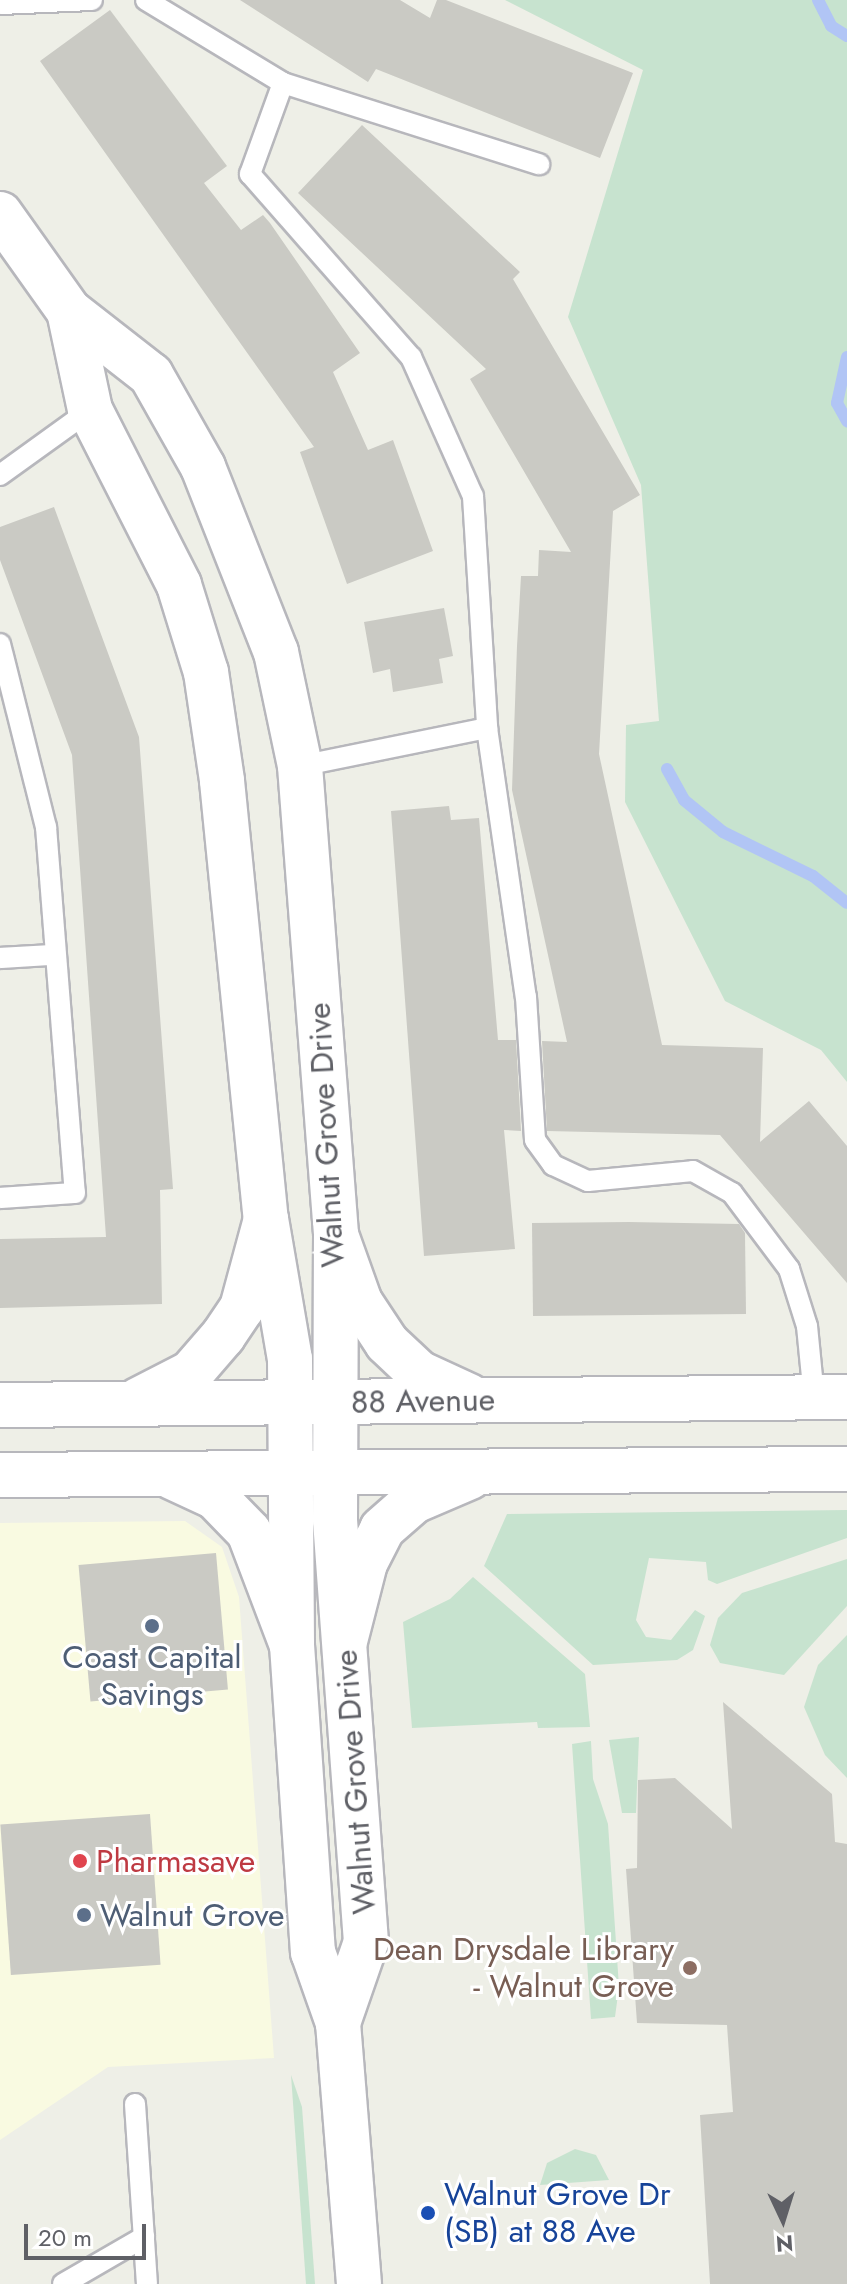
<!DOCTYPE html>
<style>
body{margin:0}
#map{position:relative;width:847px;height:2284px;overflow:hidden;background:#eeefe7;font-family:Jost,sans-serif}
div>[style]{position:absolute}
.commercial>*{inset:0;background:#f9fae1}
.green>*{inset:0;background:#c7e3cf}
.stream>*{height:12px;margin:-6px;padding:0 6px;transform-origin:6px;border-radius:6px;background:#b1c5f5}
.building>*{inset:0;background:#cacac4;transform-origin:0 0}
.roads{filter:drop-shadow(2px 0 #b7b7bc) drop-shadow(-2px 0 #b7b7bc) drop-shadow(0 2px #b7b7bc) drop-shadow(0 -2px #b7b7bc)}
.service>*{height:20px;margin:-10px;padding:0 10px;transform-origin:10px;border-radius:10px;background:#fff}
.tertiary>*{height:44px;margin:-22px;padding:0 22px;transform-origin:22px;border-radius:22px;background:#fff}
.secondary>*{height:44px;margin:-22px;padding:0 22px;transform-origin:22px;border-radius:22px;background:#fff}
.dots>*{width:22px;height:22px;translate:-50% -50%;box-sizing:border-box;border:4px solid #fff;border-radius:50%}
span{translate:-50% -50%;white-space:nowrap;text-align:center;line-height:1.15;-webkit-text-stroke:6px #fff;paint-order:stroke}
.street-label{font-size:32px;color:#5f6066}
.service-label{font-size:32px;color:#4e5e75}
.left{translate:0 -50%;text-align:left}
.health-label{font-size:32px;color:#be3a42}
.education-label{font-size:32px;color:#785e54}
.right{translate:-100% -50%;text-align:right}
.transit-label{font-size:32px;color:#164399}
.north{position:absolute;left:743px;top:2180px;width:80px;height:80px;-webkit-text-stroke:6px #fff;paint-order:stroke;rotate:176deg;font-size:22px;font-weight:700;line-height:32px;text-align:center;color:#5f6066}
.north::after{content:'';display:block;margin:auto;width:28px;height:36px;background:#5f6066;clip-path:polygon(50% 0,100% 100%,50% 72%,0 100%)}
.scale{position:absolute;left:24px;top:2224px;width:122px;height:36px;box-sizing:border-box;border:4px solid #5f6066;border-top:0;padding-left:10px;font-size:24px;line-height:28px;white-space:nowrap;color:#5f6066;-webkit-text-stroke:6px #fff;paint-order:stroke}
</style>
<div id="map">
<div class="commercial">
<div style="clip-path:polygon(185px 1521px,222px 1547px,239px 1597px,274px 2058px,108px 2067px,0 2140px,0 1523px)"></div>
</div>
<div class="green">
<div style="clip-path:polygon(505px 0,847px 0,847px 1082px,821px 1050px,725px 1001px,625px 802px,626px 725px,659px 721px,641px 485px,568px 317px,643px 70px)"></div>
<div style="clip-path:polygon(847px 1510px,847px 1538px,717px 1584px,708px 1580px,706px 1562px,649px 1558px,636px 1620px,646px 1637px,671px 1640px,695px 1610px,705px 1616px,693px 1650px,677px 1660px,593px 1665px,484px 1566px,507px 1514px)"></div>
<div style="clip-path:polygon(847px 1559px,847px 1606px,784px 1675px,720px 1663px,710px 1645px,718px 1618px,742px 1593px)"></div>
<div style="clip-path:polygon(473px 1577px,585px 1674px,590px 1727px,538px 1728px,537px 1722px,412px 1728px,403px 1622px,450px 1599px)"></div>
<div style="clip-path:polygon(847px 1635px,847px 1778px,825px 1755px,804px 1707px,818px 1665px)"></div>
<div style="clip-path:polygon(639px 1737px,636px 1813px,622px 1813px,609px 1740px)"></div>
<div style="clip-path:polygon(591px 1741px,593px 1779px,608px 1824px,619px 1987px,615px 2017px,591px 2019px,572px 1744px)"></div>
<div style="clip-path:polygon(291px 2075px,302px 2107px,315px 2284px,306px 2284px)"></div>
<div style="clip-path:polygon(575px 2149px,596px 2155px,609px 2180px,540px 2185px,547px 2163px)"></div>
</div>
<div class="stream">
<div style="left:818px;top:0;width:29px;rotate:63deg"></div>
<div style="left:831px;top:26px;width:19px;rotate:32deg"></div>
<div style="left:847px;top:357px;width:47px;rotate:102.3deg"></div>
<div style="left:837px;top:403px;width:21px;rotate:61deg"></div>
<div style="left:667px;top:769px;width:35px;rotate:61deg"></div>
<div style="left:684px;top:800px;width:50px;rotate:39.4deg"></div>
<div style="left:723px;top:832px;width:100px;rotate:26.1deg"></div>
<div style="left:813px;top:876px;width:43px;rotate:38.5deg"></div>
</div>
<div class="building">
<div style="clip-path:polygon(240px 0,400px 0,430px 18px,437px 0,446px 0,633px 73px,600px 158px,376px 69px,368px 82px)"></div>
<div style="clip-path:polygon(110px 10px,227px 166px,204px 183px,241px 230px,263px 215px,270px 223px,360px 353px,333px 372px,368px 450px,393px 440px,433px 551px,347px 584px,300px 452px,314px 447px,40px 61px)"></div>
<div style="clip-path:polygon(362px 125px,520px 272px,513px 279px,640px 495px,613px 511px,599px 754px,662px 1045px,763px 1048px,760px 1142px,809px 1101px,847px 1146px,847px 1283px,720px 1135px,547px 1131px,542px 1041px,567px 1042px,512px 790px,517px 646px,521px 576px,538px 576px,539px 550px,571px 552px,470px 379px,486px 369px,298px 193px)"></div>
<div style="clip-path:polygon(54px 507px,139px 737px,173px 1189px,160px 1190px,162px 1304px,0 1308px,0 1239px,106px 1237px,72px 755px,0 560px,0 527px)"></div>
<div style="clip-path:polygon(444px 608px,453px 656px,439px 659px,443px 683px,393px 692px,390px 669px,373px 673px,364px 622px)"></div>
<div style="clip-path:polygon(449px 806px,451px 820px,479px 818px,498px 1040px,516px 1040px,521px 1131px,504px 1130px,515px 1249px,424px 1256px,391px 811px)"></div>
<div style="clip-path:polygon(629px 1222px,739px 1224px,745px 1233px,746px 1314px,533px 1316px,532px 1223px)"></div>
<div style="left:216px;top:1553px;width:137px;height:138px;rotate:85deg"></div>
<div style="clip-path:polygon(723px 1702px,832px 1794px,835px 1842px,847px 1844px,847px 2284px,710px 2284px,700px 2115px,733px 2112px,727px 2025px,637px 2023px,626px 1869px,637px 1868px,638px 1780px,675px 1778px,732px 1829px)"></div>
<div style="left:150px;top:1814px;width:151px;height:150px;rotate:86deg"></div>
</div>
<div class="roads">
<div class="service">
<div style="left:146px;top:0;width:160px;rotate:31.2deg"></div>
<div style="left:283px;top:83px;width:97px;rotate:109.9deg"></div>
<div style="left:250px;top:174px;width:244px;rotate:48.7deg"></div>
<div style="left:411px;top:357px;width:152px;rotate:66deg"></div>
<div style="left:473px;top:496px;width:232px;rotate:86.5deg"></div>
<div style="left:487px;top:728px;width:272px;rotate:81.8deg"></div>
<div style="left:526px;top:997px;width:143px;rotate:86.4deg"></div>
<div style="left:535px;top:1140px;width:31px;rotate:54deg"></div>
<div style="left:553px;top:1165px;width:38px;rotate:25deg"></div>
<div style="left:588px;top:1181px;width:105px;rotate:-5.4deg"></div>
<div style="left:693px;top:1171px;width:45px;rotate:29.4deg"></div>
<div style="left:732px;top:1193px;width:95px;rotate:53.1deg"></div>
<div style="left:789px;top:1269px;width:60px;rotate:72.5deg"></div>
<div style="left:807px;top:1326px;width:71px;rotate:84.4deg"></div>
<div style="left:0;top:4px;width:92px;rotate:-2.5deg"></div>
<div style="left:283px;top:83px;width:269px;rotate:17.6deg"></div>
<div style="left:0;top:475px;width:111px;rotate:-35.8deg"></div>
<div style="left:0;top:644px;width:189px;rotate:75.9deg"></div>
<div style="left:46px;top:827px;width:367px;rotate:85.5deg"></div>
<div style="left:75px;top:1193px;width:75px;rotate:176.2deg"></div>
<div style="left:300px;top:766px;width:191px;rotate:-11.5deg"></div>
<div style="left:0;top:958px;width:51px;rotate:-3.4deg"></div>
<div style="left:135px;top:2104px;width:180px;rotate:86.2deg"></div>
<div style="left:63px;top:2284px;width:94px;rotate:-30.1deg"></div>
</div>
<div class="tertiary">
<div style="left:0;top:214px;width:119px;rotate:54.6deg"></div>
<div style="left:69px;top:311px;width:104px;rotate:38deg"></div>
<div style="left:151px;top:375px;width:106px;rotate:60.5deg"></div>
<div style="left:203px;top:467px;width:199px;rotate:68.5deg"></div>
<div style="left:276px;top:652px;width:116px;rotate:78.1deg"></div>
<div style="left:300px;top:766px;width:470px;rotate:85.6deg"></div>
<div style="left:336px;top:1235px;width:285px;rotate:90.2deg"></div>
<div style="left:335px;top:1520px;width:423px;rotate:85.8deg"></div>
<div style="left:366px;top:1942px;width:86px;rotate:109.1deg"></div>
<div style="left:69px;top:311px;width:101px;rotate:78deg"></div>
<div style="left:90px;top:410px;width:196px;rotate:63deg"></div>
<div style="left:179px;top:585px;width:91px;rotate:72.8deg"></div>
<div style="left:206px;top:672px;width:110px;rotate:81.6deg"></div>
<div style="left:222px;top:781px;width:440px;rotate:84.3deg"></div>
<div style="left:266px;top:1219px;width:142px;rotate:80.3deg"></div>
<div style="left:290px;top:1359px;width:286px;rotate:89.6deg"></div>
<div style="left:292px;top:1645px;width:308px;rotate:86.1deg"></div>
<div style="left:313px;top:1952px;width:75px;rotate:70.6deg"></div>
<div style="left:338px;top:2023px;width:262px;rotate:85.4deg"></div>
</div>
<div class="secondary">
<div style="left:336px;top:1235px;width:71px;rotate:70.3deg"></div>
<div style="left:360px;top:1302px;width:49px;rotate:56.6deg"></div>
<div style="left:387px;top:1343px;width:44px;rotate:43.2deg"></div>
<div style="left:419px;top:1373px;width:55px;rotate:24.7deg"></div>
<div style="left:138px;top:1400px;width:59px;rotate:-27deg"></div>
<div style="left:191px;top:1373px;width:49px;rotate:-49.1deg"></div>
<div style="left:223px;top:1336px;width:34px;rotate:-56deg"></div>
<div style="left:242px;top:1308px;width:92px;rotate:-74.9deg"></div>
<div style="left:0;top:1405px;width:847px;rotate:-0.54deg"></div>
<div style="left:0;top:1475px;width:847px;rotate:-0.41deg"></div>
<div style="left:172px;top:1477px;width:47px;rotate:24.9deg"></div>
<div style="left:215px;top:1497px;width:49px;rotate:45.8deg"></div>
<div style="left:249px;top:1532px;width:121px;rotate:69.2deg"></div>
<div style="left:345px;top:1641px;width:81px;rotate:-75.6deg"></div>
<div style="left:365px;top:1563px;width:38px;rotate:-63deg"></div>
<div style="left:382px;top:1529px;width:43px;rotate:-41.2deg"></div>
<div style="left:414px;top:1501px;width:61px;rotate:-23.2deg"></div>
</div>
</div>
<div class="dots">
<div style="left:152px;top:1626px;background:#5c6f8a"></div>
<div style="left:80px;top:1861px;background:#e0444e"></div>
<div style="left:84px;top:1915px;background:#5c6f8a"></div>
<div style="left:690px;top:1968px;background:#8d6e63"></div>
<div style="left:428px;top:2213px;background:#1a4fb4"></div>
</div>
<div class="street-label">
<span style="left:326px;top:1135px;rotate:-93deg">Walnut Grove Drive</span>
<span style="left:423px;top:1401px;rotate:-1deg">88 Avenue</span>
<span style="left:355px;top:1782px;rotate:-94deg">Walnut Grove Drive</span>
</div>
<div class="service-label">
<span style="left:152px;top:1676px">Coast Capital<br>Savings</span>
<span class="left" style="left:100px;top:1915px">Walnut Grove</span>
</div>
<div class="health-label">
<span class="left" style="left:96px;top:1861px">Pharmasave</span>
</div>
<div class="education-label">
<span class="right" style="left:674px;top:1968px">Dean Drysdale Library<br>- Walnut Grove</span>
</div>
<div class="transit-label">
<span class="left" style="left:444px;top:2213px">Walnut Grove Dr<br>(SB) at 88 Ave</span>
</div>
<div class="north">N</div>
<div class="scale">20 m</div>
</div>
